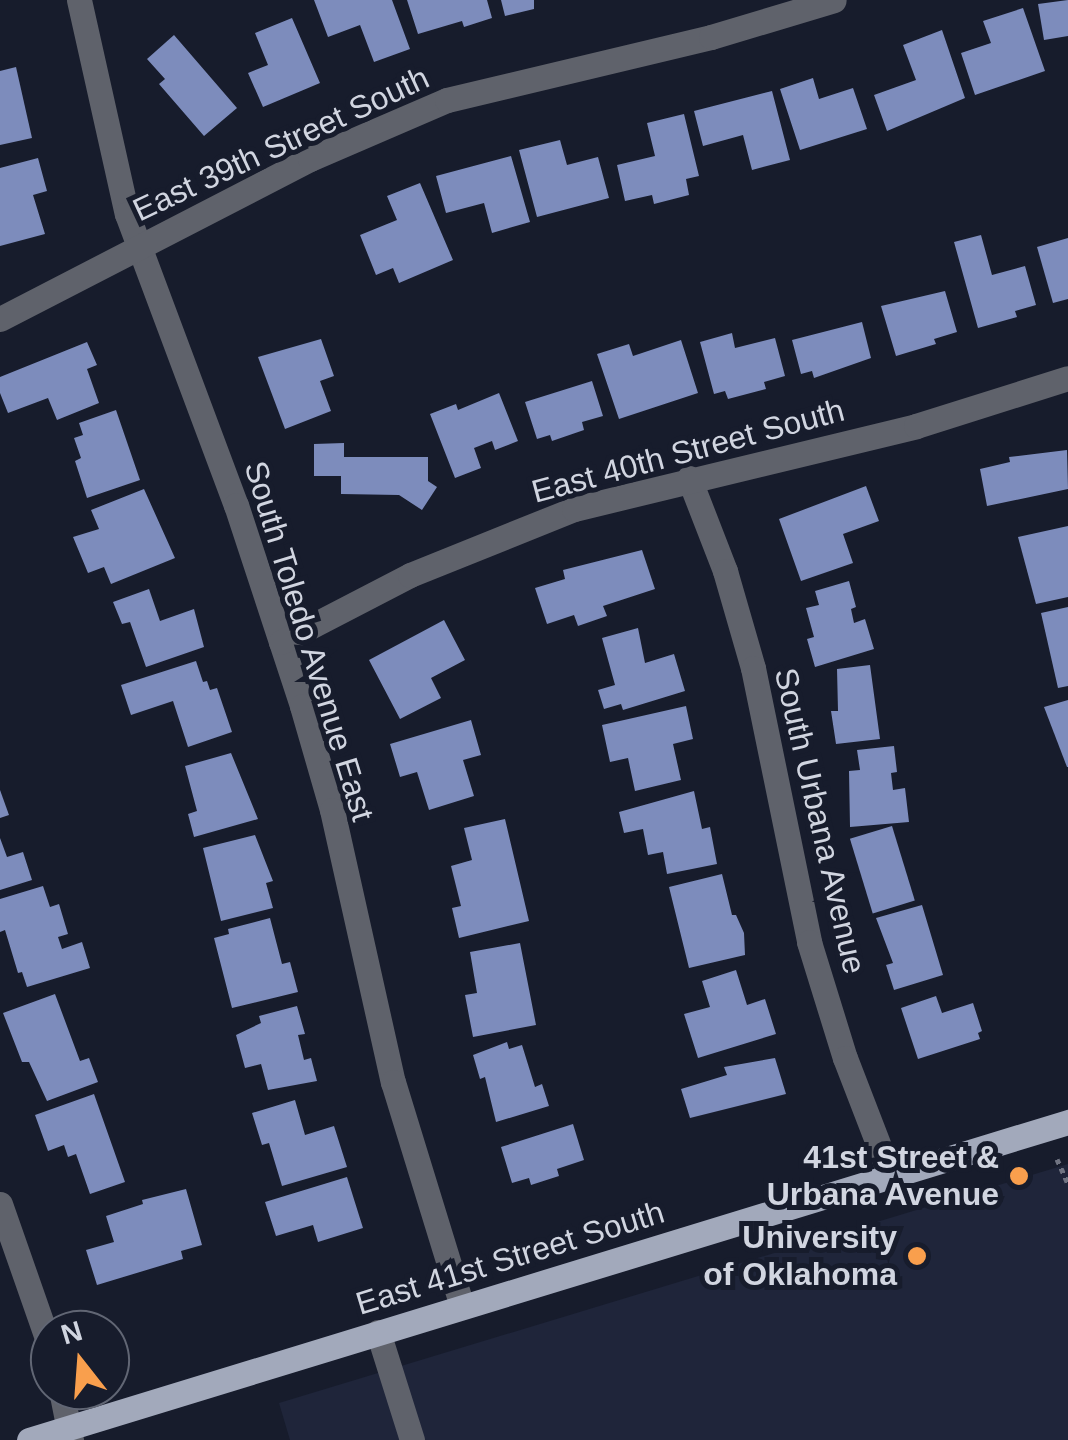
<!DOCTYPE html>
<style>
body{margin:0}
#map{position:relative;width:1068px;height:1440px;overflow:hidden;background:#171c2c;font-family:Helvetica,sans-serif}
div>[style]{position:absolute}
.built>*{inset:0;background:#1f253a}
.building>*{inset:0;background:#7d8cbc;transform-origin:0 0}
.path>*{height:5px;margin-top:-2.5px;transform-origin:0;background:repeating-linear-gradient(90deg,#707482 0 5px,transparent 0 10px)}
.minor>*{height:25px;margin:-12.5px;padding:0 12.5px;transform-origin:12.5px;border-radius:12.5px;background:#5f626b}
.major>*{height:25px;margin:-12.5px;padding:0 12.5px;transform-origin:12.5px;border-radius:12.5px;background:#a2a9bb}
.dots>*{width:28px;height:28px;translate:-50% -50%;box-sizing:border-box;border:5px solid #171c2c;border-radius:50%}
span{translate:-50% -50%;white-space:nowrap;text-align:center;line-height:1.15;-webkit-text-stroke:10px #171c2c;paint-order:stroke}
.street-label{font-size:32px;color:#d1d5e0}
.poi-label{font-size:32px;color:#d1d5e0;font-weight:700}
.right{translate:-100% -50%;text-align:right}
.north{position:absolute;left:30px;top:1310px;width:100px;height:100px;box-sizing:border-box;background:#171c2c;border:2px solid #616674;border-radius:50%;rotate:343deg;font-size:28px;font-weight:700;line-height:40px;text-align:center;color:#d1d5e0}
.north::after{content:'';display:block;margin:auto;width:35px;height:45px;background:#f99f4d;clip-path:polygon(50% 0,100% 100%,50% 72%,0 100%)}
</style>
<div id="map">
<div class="built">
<div style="clip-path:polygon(1068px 1164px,1068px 1440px,290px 1440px,279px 1403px)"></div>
</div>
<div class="building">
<div style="clip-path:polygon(314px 0,392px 0,410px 49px,374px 62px,360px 25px,328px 37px)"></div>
<div style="clip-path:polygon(407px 0,487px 0,492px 18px,464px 27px,462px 21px,418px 34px)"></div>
<div style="clip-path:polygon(501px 0,534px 0,534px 9px,505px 16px)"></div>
<div style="clip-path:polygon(1068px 0,1068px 36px,1044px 40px,1038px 4px)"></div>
<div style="clip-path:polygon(1023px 8px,1045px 71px,975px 95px,961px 53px,991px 43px,983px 21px)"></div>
<div style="clip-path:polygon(292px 18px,320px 83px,263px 107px,248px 73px,268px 65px,255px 33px)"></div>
<div style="clip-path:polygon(942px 30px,965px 98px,887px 131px,874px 95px,916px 80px,903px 45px)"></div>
<div style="clip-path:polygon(174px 35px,237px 108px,204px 136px,159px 84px,165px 79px,147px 59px)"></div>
<div style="clip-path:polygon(16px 67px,32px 138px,0 145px,0 71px)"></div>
<div style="clip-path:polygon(813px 78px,819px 99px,853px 88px,867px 129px,800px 150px,780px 89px)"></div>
<div style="clip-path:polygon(772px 91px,790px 160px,752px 170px,743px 135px,703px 146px,694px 111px)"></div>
<div style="clip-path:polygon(684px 114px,699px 176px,686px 179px,689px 195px,654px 204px,652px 195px,625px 201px,617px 165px,655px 156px,647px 123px)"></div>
<div style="clip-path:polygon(560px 140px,567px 165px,598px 157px,609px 198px,537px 217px,519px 150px)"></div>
<div style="clip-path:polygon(511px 156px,530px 222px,492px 233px,484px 203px,446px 213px,436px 176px)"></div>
<div style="clip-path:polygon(38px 158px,47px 191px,33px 195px,45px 234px,0 246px,0 168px)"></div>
<div style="clip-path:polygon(420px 183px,453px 260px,399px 283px,393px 268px,376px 275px,360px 235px,397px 220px,387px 196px)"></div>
<div style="clip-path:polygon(981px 235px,992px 275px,1025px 266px,1036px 305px,1015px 311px,1017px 317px,978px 328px,954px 242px)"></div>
<div style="clip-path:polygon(1068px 238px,1068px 299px,1053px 303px,1037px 247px)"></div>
<div style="clip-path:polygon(945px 291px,957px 332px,934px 339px,936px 344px,896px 356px,881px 306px)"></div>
<div style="clip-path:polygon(862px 322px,871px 358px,814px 378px,812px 371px,801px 374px,792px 340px)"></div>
<div style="clip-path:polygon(732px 333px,735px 348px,775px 338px,785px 376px,764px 382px,766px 389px,728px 399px,725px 391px,714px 394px,700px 342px)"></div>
<div style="clip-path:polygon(321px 339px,334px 376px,320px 381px,331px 411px,285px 429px,258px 357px)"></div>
<div style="clip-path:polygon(681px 340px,698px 393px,619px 419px,597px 354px,629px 344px,633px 356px)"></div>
<div style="clip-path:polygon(87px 342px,97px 365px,87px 369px,99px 403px,57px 420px,48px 398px,8px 413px,0 393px,0 377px)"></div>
<div style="clip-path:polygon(592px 381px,603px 416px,582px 422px,584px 430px,552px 441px,550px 435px,537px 439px,525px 402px)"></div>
<div style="clip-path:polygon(499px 393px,518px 441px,495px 450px,492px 441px,474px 448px,481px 468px,455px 478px,430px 414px,456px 404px,458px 410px)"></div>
<div style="clip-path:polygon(116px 410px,140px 480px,87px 498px,75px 461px,81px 458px,74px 438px,83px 435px,79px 423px)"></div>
<div style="clip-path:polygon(344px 443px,344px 457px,428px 457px,428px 481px,437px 487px,422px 510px,399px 495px,341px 494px,341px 476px,314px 476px,314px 444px)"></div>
<div style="clip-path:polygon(1067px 450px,1068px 489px,987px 506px,980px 469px,1010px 462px,1009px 457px)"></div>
<div style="clip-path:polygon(866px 486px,879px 521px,843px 534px,853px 563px,801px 581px,779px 519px)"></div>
<div style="clip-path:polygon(144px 489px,175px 558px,111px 584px,104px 567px,88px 573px,73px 537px,99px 529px,91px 510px)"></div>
<div style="clip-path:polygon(1068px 526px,1068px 597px,1036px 604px,1018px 537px)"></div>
<div style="clip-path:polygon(642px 550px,655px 589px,603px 606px,607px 616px,578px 626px,574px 615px,547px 624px,535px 588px,565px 579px,563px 570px)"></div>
<div style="clip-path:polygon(849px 581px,856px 607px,851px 609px,854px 623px,865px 619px,874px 649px,815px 667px,807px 639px,814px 637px,806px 608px,819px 605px,815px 591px)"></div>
<div style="clip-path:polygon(149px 589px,160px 621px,194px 609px,204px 647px,146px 667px,130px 622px,122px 624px,113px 602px)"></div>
<div style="clip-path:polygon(1068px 607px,1068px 686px,1058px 688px,1041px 613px)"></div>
<div style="clip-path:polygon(444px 620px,465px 660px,431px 678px,441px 698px,400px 719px,369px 660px)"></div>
<div style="clip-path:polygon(638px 628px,645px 663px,674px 654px,685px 691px,623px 710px,621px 704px,604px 709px,598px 690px,615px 685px,602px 638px)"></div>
<div style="clip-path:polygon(196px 661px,203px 682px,207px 681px,210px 690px,217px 688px,232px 732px,188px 747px,173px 701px,131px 715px,121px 685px)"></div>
<div style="clip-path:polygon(870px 665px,880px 739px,836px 744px,831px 711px,838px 711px,837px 669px)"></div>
<div style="clip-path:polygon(1068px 700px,1068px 767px,1067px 767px,1044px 707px)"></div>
<div style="clip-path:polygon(686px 706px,693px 739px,673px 744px,681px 780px,635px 791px,628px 758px,610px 762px,602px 725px)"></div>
<div style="clip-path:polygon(471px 720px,481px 755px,463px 760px,474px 796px,429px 810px,417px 772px,400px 777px,390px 744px)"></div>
<div style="clip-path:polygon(894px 746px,897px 772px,891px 773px,893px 790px,905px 788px,909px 822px,850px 827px,849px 771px,860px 770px,857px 750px)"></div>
<div style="clip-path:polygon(231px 753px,258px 819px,194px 837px,188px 814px,197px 811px,185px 766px)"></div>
<div style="clip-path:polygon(0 790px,9px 815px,0 818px)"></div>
<div style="clip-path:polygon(694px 791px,702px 829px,710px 827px,717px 864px,667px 874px,663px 852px,648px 855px,643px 829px,624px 833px,619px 812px)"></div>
<div style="clip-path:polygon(505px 819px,529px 921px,459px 938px,452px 908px,461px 906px,451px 866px,472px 860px,464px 828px)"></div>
<div style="left:892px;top:826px;width:78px;height:44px;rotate:73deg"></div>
<div style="clip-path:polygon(255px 835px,273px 881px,266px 883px,273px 908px,221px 921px,203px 848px)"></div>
<div style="clip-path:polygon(0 838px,7px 857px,23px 852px,32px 880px,0 890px)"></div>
<div style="clip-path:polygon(722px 874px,732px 915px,736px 915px,744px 933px,745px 955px,689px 968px,669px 887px)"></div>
<div style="clip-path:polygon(43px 886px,50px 907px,59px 904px,68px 934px,58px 937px,62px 949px,82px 942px,90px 968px,27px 987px,22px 972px,18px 973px,5px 930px,0 932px,0 899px)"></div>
<div style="clip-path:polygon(922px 905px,943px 975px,894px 990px,886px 965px,893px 963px,876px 918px)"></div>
<div style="clip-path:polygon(270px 918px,282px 964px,290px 962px,298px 992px,232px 1008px,214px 938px,229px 934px,228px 929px)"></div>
<div style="clip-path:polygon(520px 943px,536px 1025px,473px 1037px,465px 995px,477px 993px,470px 952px)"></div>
<div style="clip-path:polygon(736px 970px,747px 1005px,765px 999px,776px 1034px,698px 1058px,684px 1014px,710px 1007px,702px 981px)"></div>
<div style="clip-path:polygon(55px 994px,80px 1061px,89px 1058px,98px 1082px,47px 1101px,29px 1062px,22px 1062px,3px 1013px)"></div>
<div style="clip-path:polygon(936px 996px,942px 1013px,973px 1003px,982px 1031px,978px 1033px,980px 1039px,918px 1059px,901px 1008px)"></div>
<div style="clip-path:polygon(297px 1006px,305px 1034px,298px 1035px,304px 1060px,311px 1058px,317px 1081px,268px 1090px,261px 1064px,245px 1068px,236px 1035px,261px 1023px,259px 1016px)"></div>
<div style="clip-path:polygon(507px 1042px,509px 1049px,522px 1045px,535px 1087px,542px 1084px,549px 1106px,496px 1122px,485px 1077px,480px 1079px,473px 1055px)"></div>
<div style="clip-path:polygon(775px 1058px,786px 1094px,690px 1118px,681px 1089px,727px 1075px,724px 1067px)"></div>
<div style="clip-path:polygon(94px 1094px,125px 1182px,90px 1194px,76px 1154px,68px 1157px,64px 1145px,48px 1151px,35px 1115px)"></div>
<div style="clip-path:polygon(295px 1100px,305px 1135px,334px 1126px,347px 1167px,282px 1186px,269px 1143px,262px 1145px,252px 1113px)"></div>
<div style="clip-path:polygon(573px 1124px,584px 1160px,557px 1169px,559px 1176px,531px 1185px,529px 1178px,512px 1183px,501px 1147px)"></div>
<div style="clip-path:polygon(347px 1177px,363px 1228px,318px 1242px,313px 1225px,276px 1236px,265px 1202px)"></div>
<div style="clip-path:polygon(186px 1189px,202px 1245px,181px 1251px,183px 1259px,97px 1285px,86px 1250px,114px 1242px,106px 1216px,143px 1204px,142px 1200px)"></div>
</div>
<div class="path">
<div style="left:1057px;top:1159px;width:27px;rotate:66deg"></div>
</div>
<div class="minor">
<div style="left:79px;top:0;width:219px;rotate:77.4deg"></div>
<div style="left:127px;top:214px;width:311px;rotate:69.5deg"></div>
<div style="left:236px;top:505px;width:212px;rotate:71.8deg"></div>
<div style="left:302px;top:706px;width:108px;rotate:73.9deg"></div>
<div style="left:332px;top:810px;width:279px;rotate:77.4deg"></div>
<div style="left:393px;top:1082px;width:234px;rotate:72.9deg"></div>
<div style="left:0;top:319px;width:349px;rotate:-27.3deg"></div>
<div style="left:310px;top:159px;width:149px;rotate:-23.3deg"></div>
<div style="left:447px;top:100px;width:271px;rotate:-13.4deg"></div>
<div style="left:711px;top:37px;width:128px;rotate:-16.7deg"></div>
<div style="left:689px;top:478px;width:100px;rotate:68.8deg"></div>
<div style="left:725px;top:571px;width:101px;rotate:73.9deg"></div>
<div style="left:753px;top:668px;width:280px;rotate:78.4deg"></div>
<div style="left:809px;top:942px;width:121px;rotate:72.8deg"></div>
<div style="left:845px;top:1058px;width:128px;rotate:68.9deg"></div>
<div style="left:281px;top:642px;width:145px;rotate:-27.4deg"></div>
<div style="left:410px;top:575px;width:177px;rotate:-21.9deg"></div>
<div style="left:574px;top:509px;width:352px;rotate:-13.6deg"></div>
<div style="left:916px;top:426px;width:159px;rotate:-17.5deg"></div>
<div style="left:0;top:1204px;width:151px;rotate:70.7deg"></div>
<div style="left:378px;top:1332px;width:113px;rotate:72.5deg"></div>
<div style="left:61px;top:1390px;width:51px;rotate:78.7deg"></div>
</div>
<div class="major">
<div style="left:29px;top:1440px;width:1087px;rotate:-17.02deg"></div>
</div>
<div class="dots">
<div style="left:1019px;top:1176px;background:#f99f4d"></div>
<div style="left:917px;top:1256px;background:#f99f4d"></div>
</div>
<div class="street-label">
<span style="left:281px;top:144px;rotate:-25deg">East 39th Street South</span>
<span style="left:688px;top:451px;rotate:-15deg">East 40th Street South</span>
<span style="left:309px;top:641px;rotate:73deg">South Toledo Avenue East</span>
<span style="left:820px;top:821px;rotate:77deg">South Urbana Avenue</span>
<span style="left:510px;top:1258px;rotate:-17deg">East 41st Street South</span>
</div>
<div class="poi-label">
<span class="right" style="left:999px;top:1176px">41st Street &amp;<br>Urbana Avenue</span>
<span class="right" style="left:897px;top:1256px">University<br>of Oklahoma</span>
</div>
<div class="north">N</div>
</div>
